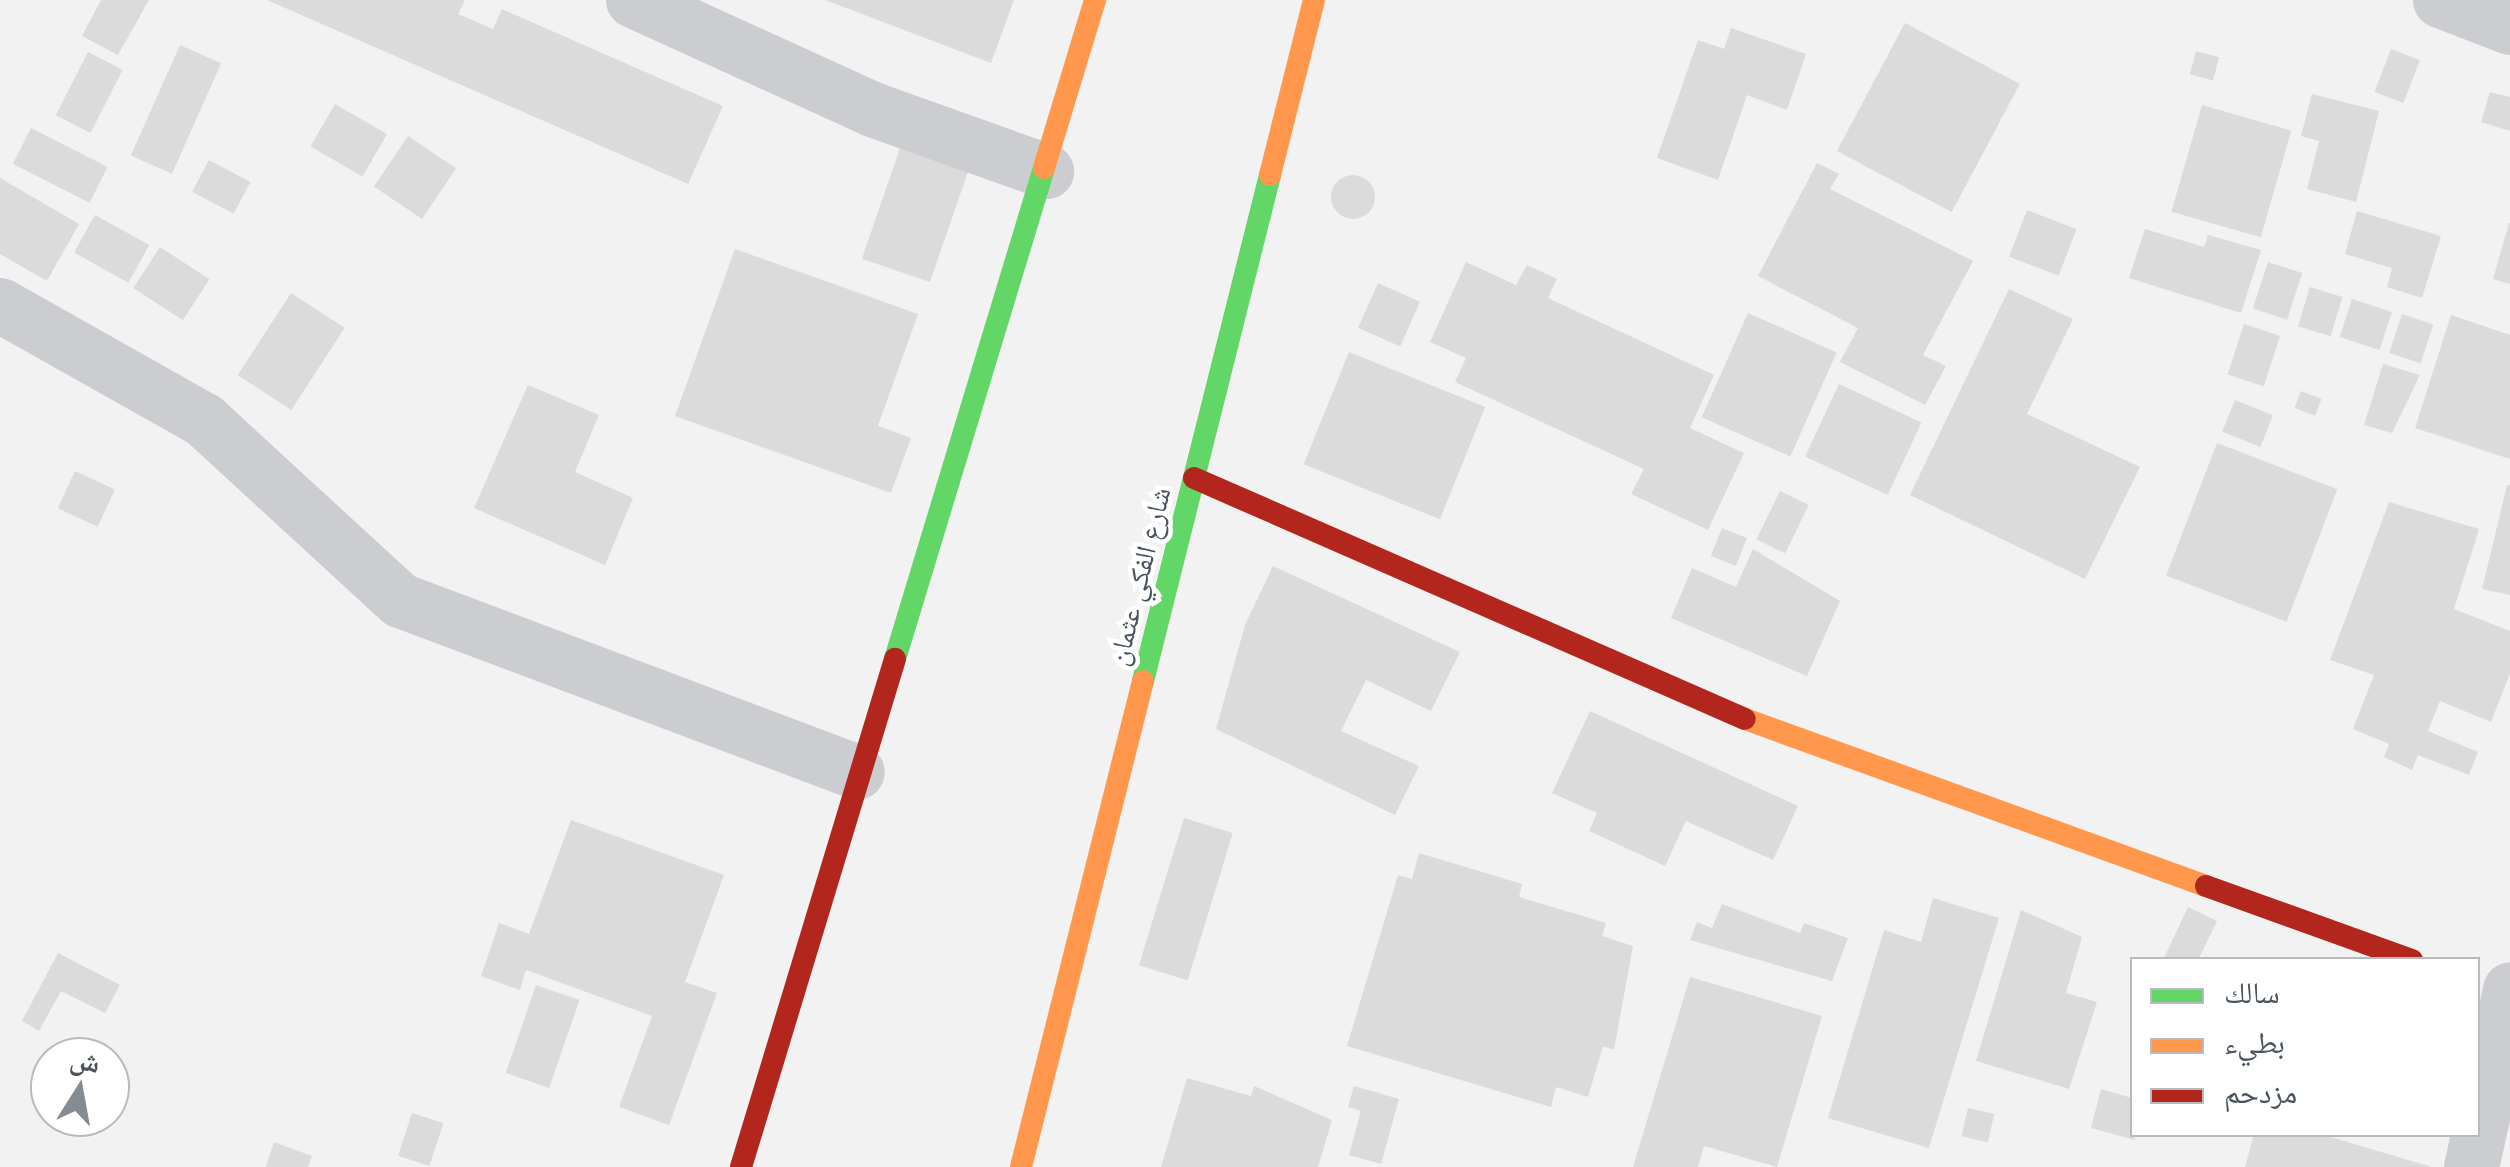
<!DOCTYPE html>
<meta charset="utf-8">
<style>
body{margin:0}
#map{position:relative;width:2510px;height:1167px;overflow:hidden;background:#f2f2f2;font-family:"Open Sans","Noto Naskh Arabic",sans-serif}
div>[style]{position:absolute}
.building>*{inset:0;background:#dbdbdc;transform-origin:0 0}
.round{border-radius:50%}
.street>*{height:55px;margin:-27.5px;padding:0 27.5px;transform-origin:27.5px;border-radius:27.5px;background:#cccdd0}
.fast>*{height:22px;margin:-11px;padding:0 11px;transform-origin:11px;border-radius:11px;background:#63d668}
.slow>*{height:22px;margin:-11px;padding:0 11px;transform-origin:11px;border-radius:11px;background:#ff974d}
.jam>*{height:22px;margin:-11px;padding:0 11px;transform-origin:11px;border-radius:11px;background:#b3261e}
span{translate:-50% -50%;white-space:nowrap;text-align:center;line-height:1.15;-webkit-text-stroke:9px #fff;paint-order:stroke}
.street-label{font-size:28px;color:#4a535e}
.legend{position:absolute;left:2130px;top:957px;width:350px;height:180px;box-sizing:border-box;background:#fff;border:2px solid #b7babf;margin:0;padding:12px 18px;list-style:none;font-size:30px;color:#4a535e}
.legend li{display:flex;align-items:center;gap:20px;height:50px}
.legend b{width:50px;border:2px solid #b7babf}
.north{position:absolute;left:30px;top:1037px;width:100px;height:100px;box-sizing:border-box;background:#fff;border:2px solid #b7babf;border-radius:50%;rotate:11deg;font-size:28px;font-weight:700;line-height:40px;text-align:center;color:#4a535e}
.north::after{content:'';display:block;margin:auto;width:35px;height:45px;background:#858b92;clip-path:polygon(50% 0,100% 100%,50% 72%,0 100%)}
</style>
<div id="map">
<div class="building">
<div style="clip-path:polygon(101px 0,149px 0,118px 55px,82px 36px)"></div>
<div style="clip-path:polygon(267px 0,465px 0,458px 14px,493px 29px,502px 9px,723px 106px,688px 184px)"></div>
<div style="clip-path:polygon(825px 0,1014px 0,991px 63px)"></div>
<div style="left:1905px;top:23px;width:130px;height:145px;rotate:28deg"></div>
<div style="clip-path:polygon(1731px 28px,1806px 54px,1787px 110px,1747px 95px,1718px 180px,1657px 158px,1698px 40px,1724px 49px)"></div>
<div style="left:180px;top:45px;width:45px;height:121px;rotate:24deg"></div>
<div style="left:2391px;top:49px;width:31px;height:46px;rotate:21deg"></div>
<div style="left:2196px;top:51px;width:24px;height:24px;rotate:15deg"></div>
<div style="left:88px;top:52px;width:39px;height:71px;rotate:27deg"></div>
<div style="clip-path:polygon(2490px 92px,2510px 97px,2510px 131px,2481px 122px)"></div>
<div style="clip-path:polygon(2312px 94px,2379px 111px,2356px 202px,2307px 189px,2319px 141px,2301px 136px)"></div>
<div style="left:335px;top:104px;width:60px;height:49px;rotate:30deg"></div>
<div style="left:2202px;top:105px;width:93px;height:111px;rotate:16deg"></div>
<div style="left:31px;top:128px;width:86px;height:40px;rotate:27deg"></div>
<div style="left:408px;top:136px;width:58px;height:61px;rotate:34deg"></div>
<div style="left:900px;top:148px;width:72px;height:117px;rotate:19deg"></div>
<div style="left:209px;top:160px;width:47px;height:36px;rotate:28deg"></div>
<div style="clip-path:polygon(1817px 163px,1839px 174px,1830px 189px,1973px 261px,1923px 355px,1946px 366px,1925px 405px,1840px 362px,1858px 328px,1758px 276px)"></div>
<div class="round" style="left:1331px;top:175px;width:44px;height:44px"></div>
<div style="clip-path:polygon(0 178px,79px 224px,47px 281px,0 254px)"></div>
<div style="left:2027px;top:210px;width:53px;height:50px;rotate:21deg"></div>
<div style="clip-path:polygon(2357px 211px,2441px 236px,2422px 298px,2387px 287px,2392px 268px,2345px 254px)"></div>
<div style="left:95px;top:215px;width:62px;height:43px;rotate:29deg"></div>
<div style="clip-path:polygon(2509px 223px,2510px 223px,2510px 284px,2493px 279px)"></div>
<div style="clip-path:polygon(2145px 229px,2204px 247px,2208px 235px,2261px 250px,2241px 313px,2129px 278px)"></div>
<div style="left:160px;top:247px;width:59px;height:49px;rotate:33deg"></div>
<div style="clip-path:polygon(735px 249px,918px 314px,878px 426px,911px 438px,891px 493px,675px 416px)"></div>
<div style="clip-path:polygon(1466px 262px,1516px 285px,1527px 265px,1557px 279px,1548px 298px,1714px 375px,1690px 428px,1744px 453px,1708px 530px,1631px 494px,1644px 469px,1455px 382px,1466px 358px,1430px 342px)"></div>
<div style="left:2268px;top:262px;width:36px;height:49px;rotate:18deg"></div>
<div style="left:1378px;top:283px;width:46px;height:49px;rotate:24deg"></div>
<div style="left:2310px;top:287px;width:34px;height:41px;rotate:17deg"></div>
<div style="clip-path:polygon(2009px 289px,2073px 319px,2027px 414px,2140px 467px,2085px 579px,1910px 495px)"></div>
<div style="left:291px;top:293px;width:64px;height:98px;rotate:33deg"></div>
<div style="left:2352px;top:299px;width:42px;height:40px;rotate:18deg"></div>
<div style="left:1748px;top:313px;width:97px;height:114px;rotate:24deg"></div>
<div style="left:2402px;top:314px;width:33px;height:41px;rotate:18deg"></div>
<div style="clip-path:polygon(2451px 315px,2510px 335px,2510px 459px,2415px 428px)"></div>
<div style="left:2244px;top:324px;width:38px;height:53px;rotate:18deg"></div>
<div style="left:1349px;top:352px;width:147px;height:121px;rotate:22deg"></div>
<div style="clip-path:polygon(2383px 364px,2420px 375px,2392px 433px,2364px 425px)"></div>
<div style="left:1839px;top:384px;width:91px;height:80px;rotate:25deg"></div>
<div style="clip-path:polygon(528px 385px,599px 415px,575px 472px,633px 498px,605px 565px,474px 508px)"></div>
<div style="left:2301px;top:391px;width:22px;height:18px;rotate:21deg"></div>
<div style="left:2235px;top:400px;width:41px;height:34px;rotate:22deg"></div>
<div style="left:2217px;top:443px;width:129px;height:142px;rotate:21deg"></div>
<div style="left:75px;top:471px;width:44px;height:41px;rotate:25deg"></div>
<div style="clip-path:polygon(2507px 485px,2510px 485px,2510px 595px,2482px 589px)"></div>
<div style="left:1780px;top:491px;width:32px;height:54px;rotate:26deg"></div>
<div style="clip-path:polygon(2389px 502px,2479px 529px,2454px 609px,2510px 631px,2510px 673px,2491px 722px,2440px 701px,2428px 731px,2478px 752px,2469px 775px,2418px 755px,2412px 770px,2384px 757px,2389px 744px,2353px 729px,2374px 675px,2330px 660px)"></div>
<div style="left:1722px;top:528px;width:27px;height:30px;rotate:22deg"></div>
<div style="clip-path:polygon(1753px 549px,1840px 601px,1807px 676px,1671px 618px,1692px 568px,1736px 587px)"></div>
<div style="clip-path:polygon(1273px 566px,1460px 652px,1431px 711px,1366px 680px,1341px 731px,1419px 766px,1395px 815px,1216px 729px,1245px 625px)"></div>
<div style="clip-path:polygon(1590px 711px,1798px 806px,1773px 860px,1686px 821px,1665px 866px,1589px 831px,1597px 813px,1552px 793px)"></div>
<div style="left:1184px;top:818px;width:51px;height:154px;rotate:17deg"></div>
<div style="clip-path:polygon(571px 820px,724px 875px,685px 982px,717px 993px,669px 1125px,619px 1107px,652px 1016px,526px 970px,520px 990px,481px 976px,499px 923px,529px 934px)"></div>
<div style="clip-path:polygon(1419px 853px,1522px 884px,1519px 897px,1606px 923px,1602px 936px,1633px 946px,1614px 1050px,1603px 1046px,1588px 1097px,1556px 1087px,1551px 1107px,1347px 1046px,1398px 875px,1412px 879px)"></div>
<div style="clip-path:polygon(1933px 898px,1999px 918px,1929px 1148px,1828px 1118px,1884px 930px,1921px 942px)"></div>
<div style="clip-path:polygon(1722px 904px,1800px 933px,1804px 923px,1848px 938px,1832px 981px,1690px 940px,1697px 922px,1712px 928px)"></div>
<div style="clip-path:polygon(2188px 907px,2217px 921px,2198px 960px,2163px 960px)"></div>
<div style="clip-path:polygon(2021px 910px,2082px 937px,2066px 993px,2097px 1002px,2069px 1089px,1976px 1061px)"></div>
<div style="clip-path:polygon(58px 953px,120px 985px,105px 1013px,61px 991px,39px 1031px,22px 1021px)"></div>
<div style="clip-path:polygon(1690px 977px,1822px 1016px,1777px 1167px,1704px 1146px,1698px 1167px,1633px 1167px)"></div>
<div style="left:536px;top:985px;width:46px;height:93px;rotate:19deg"></div>
<div style="clip-path:polygon(1187px 1078px,1251px 1096px,1254px 1086px,1332px 1120px,1318px 1167px,1161px 1167px)"></div>
<div style="clip-path:polygon(1354px 1086px,1399px 1099px,1381px 1164px,1349px 1155px,1361px 1111px,1348px 1107px)"></div>
<div style="clip-path:polygon(2101px 1089px,2132px 1098px,2135px 1140px,2091px 1128px)"></div>
<div style="left:1968px;top:1108px;width:27px;height:29px;rotate:13deg"></div>
<div style="left:412px;top:1113px;width:33px;height:45px;rotate:18deg"></div>
<div style="clip-path:polygon(2254px 1134px,2320px 1134px,2432px 1167px,2245px 1167px)"></div>
<div style="clip-path:polygon(274px 1142px,312px 1156px,308px 1167px,266px 1167px)"></div>
</div>
<div class="street">
<div style="left:633px;top:0;width:263px;rotate:24.5deg"></div>
<div style="left:872px;top:109px;width:185px;rotate:19.6deg"></div>
<div style="left:2440px;top:0;width:75px;rotate:21.1deg"></div>
<div style="left:0;top:305px;width:234px;rotate:29.4deg"></div>
<div style="left:204px;top:420px;width:266px;rotate:42.6deg"></div>
<div style="left:400px;top:600px;width:488px;rotate:20.6deg"></div>
<div style="left:2471px;top:1167px;width:182px;rotate:-77.6deg"></div>
</div>
<div class="fast">
<div style="left:895px;top:659px;width:513px;rotate:-73.12deg"></div>
<div style="left:1143px;top:681px;width:522px;rotate:-75.91deg"></div>
</div>
<div class="slow">
<div style="left:1044px;top:168px;width:176px;rotate:-73.1deg"></div>
<div style="left:1270px;top:175px;width:180px;rotate:-75.9deg"></div>
<div style="left:1745px;top:719px;width:490px;rotate:19.9deg"></div>
<div style="left:1021px;top:1167px;width:501px;rotate:-75.91deg"></div>
</div>
<div class="jam">
<div style="left:1194px;top:478px;width:601px;rotate:23.62deg"></div>
<div style="left:2206px;top:886px;width:219px;rotate:19.8deg"></div>
<div style="left:741px;top:1167px;width:531px;rotate:-73.14deg"></div>
</div>
<div class="street-label">
<span style="left:1138px;top:576px;rotate:-76deg">شارع الفكي عثمان</span>
</div>
<ul class="legend">
<li><b style="height:12px;background:#63d668"></b>سالك</li>
<li><b style="height:12px;background:#ff974d"></b>بطيء</li>
<li><b style="height:12px;background:#b3261e"></b>مزدحم</li>
</ul>
<div class="north">ش</div>
</div>
